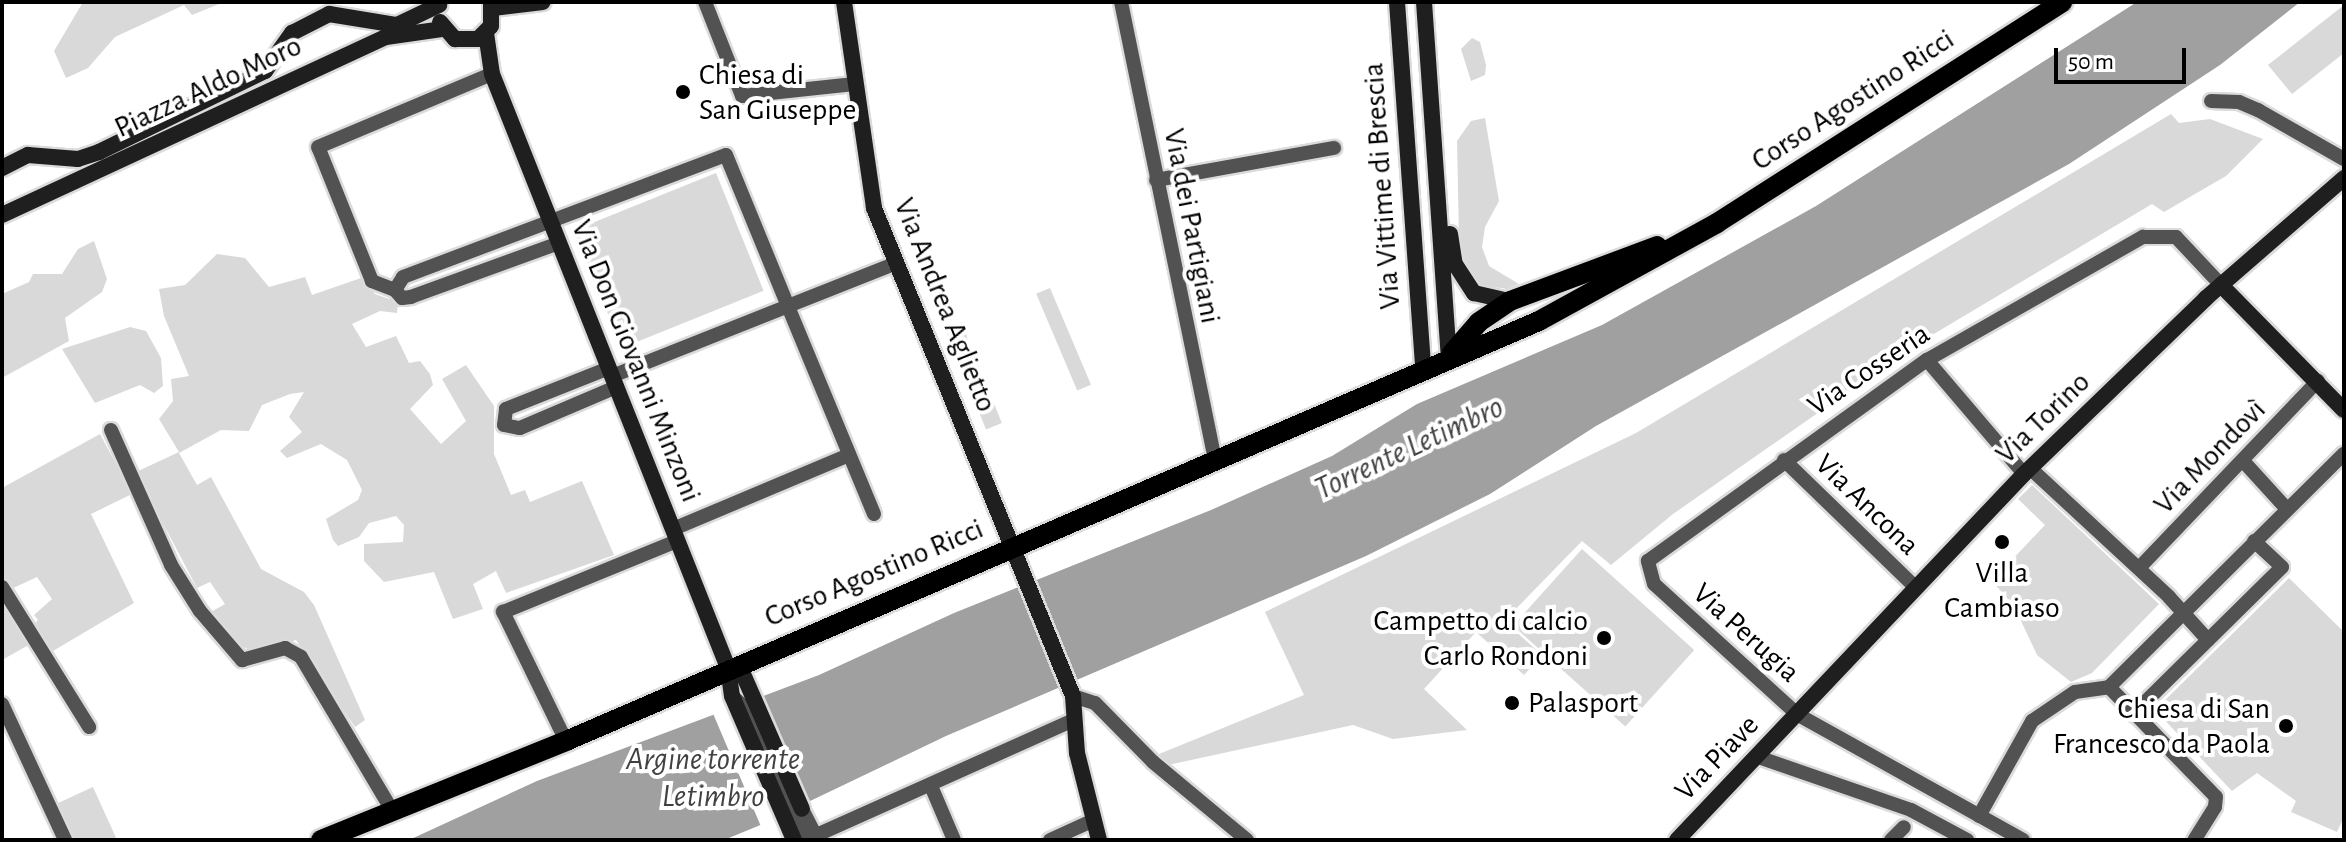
<!DOCTYPE html>
<meta charset="utf-8">
<style>
body{margin:0}
#map{position:relative;width:2346px;height:842px;overflow:hidden;background:#fff;font-family:"Alegreya Sans",sans-serif}
div>[style]{position:absolute}
.green>*{inset:0;background:#d9d9d9;transform-origin:0 0}
.water>*{inset:0;background:#a0a0a0}
.pier>*{inset:0;background:#fff;transform-origin:0 0}
.roads{filter:drop-shadow(2px 0 #dbdbdb) drop-shadow(-2px 0 #dbdbdb) drop-shadow(0 2px #dbdbdb) drop-shadow(0 -2px #dbdbdb)}
.street>*{height:14px;margin:-7px;padding:0 7px;transform-origin:7px;border-radius:7px;background:#525252}
.secondary>*{height:16px;margin:-8px;padding:0 8px;transform-origin:8px;border-radius:8px;background:#1f1f1f}
.primary>*{height:20px;margin:-10px;padding:0 10px;transform-origin:10px;border-radius:10px;background:#000}
.dots>*{width:22px;height:22px;translate:-50% -50%;box-sizing:border-box;border:4px solid #fff;border-radius:50%}
span{translate:-50% -50%;white-space:nowrap;text-align:center;line-height:1.15;-webkit-text-stroke:8px #fff;paint-order:stroke}
.poi-label{font-size:30px;color:#000}
.left{translate:0 -50%;text-align:left}
.right{translate:-100% -50%;text-align:right}
.street-label{font-size:30px;color:#000}
.water-label{font-size:32px;color:#414141;font-style:italic}
.frame{position:absolute;inset:0;border:4px solid #000;pointer-events:none}
.scale{position:absolute;left:2054px;top:48px;width:132px;height:36px;box-sizing:border-box;border:4px solid #000;border-top:0;padding-left:10px;font-size:24px;line-height:28px;white-space:nowrap;color:#000;-webkit-text-stroke:6px #fff;paint-order:stroke}
</style>
<div id="map">
<div class="green">
<div style="clip-path:polygon(83px 2px,224px 2px,192px 15px,184px 5px,115px 37px,88px 68px,66px 78px,54px 51px)"></div>
<div style="clip-path:polygon(2344px 5px,2344px 53px,2292px 94px,2268px 65px)"></div>
<div style="clip-path:polygon(1472px 38px,1480px 42px,1486px 65px,1485px 75px,1471px 81px,1461px 49px)"></div>
<div style="clip-path:polygon(2171px 114px,2179px 123px,2210px 119px,2263px 139px,2226px 176px,2164px 212px,2152px 204px,1912px 347px,1673px 514px,1611px 565px,1582px 541px,1504px 621px,1542px 655px,1524px 675px,1476px 632px,1424px 689px,1467px 730px,1393px 739px,1353px 725px,1168px 765px,1159px 754px,1304px 695px,1265px 612px,1636px 433px)"></div>
<div style="clip-path:polygon(1485px 118px,1499px 201px,1485px 227px,1482px 247px,1489px 266px,1519px 284px,1507px 289px,1481px 285px,1464px 261px,1459px 238px,1457px 141px,1471px 121px)"></div>
<div style="left:716px;top:173px;width:127px;height:153px;rotate:68deg"></div>
<div style="clip-path:polygon(94px 241px,107px 279px,102px 292px,65px 318px,69px 341px,2px 378px,2px 294px,29px 282px,33px 274px,62px 274px,78px 249px)"></div>
<div style="clip-path:polygon(217px 254px,245px 258px,269px 287px,305px 277px,312px 295px,361px 278px,375px 294px,398px 302px,397px 313px,380px 311px,352px 324px,366px 347px,396px 336px,409px 363px,420px 361px,430px 374px,433px 385px,410px 409px,441px 444px,466px 421px,442px 379px,466px 365px,494px 406px,494px 454px,511px 495px,525px 490px,530px 502px,582px 481px,614px 555px,506px 593px,496px 571px,473px 584px,483px 609px,453px 619px,434px 572px,384px 582px,364px 561px,364px 544px,403px 542px,404px 525px,396px 516px,369px 523px,359px 537px,338px 546px,333px 540px,326px 519px,358px 500px,362px 490px,347px 460px,321px 444px,287px 458px,280px 451px,302px 432px,289px 417px,304px 392px,290px 394px,262px 405px,249px 431px,221px 430px,179px 453px,197px 485px,211px 477px,261px 569px,304px 592px,314px 605px,365px 720px,355px 727px,296px 640px,256px 653px,237px 644px,211px 612px,225px 604px,210px 582px,197px 588px,136px 472px,179px 452px,159px 419px,173px 401px,171px 379px,189px 376px,164px 316px,159px 289px,185px 285px)"></div>
<div style="left:1050px;top:288px;width:105px;height:15px;rotate:67deg"></div>
<div style="left:961px;top:322px;width:109px;height:17px;rotate:68deg"></div>
<div style="clip-path:polygon(130px 327px,146px 331px,161px 358px,163px 386px,154px 393px,140px 385px,95px 403px,62px 349px)"></div>
<div style="clip-path:polygon(100px 434px,132px 494px,91px 514px,134px 603px,53px 651px,33px 625px,38px 620px,34px 615px,52px 599px,37px 577px,9px 590px,2px 579px,2px 488px)"></div>
<div style="clip-path:polygon(2032px 485px,2159px 604px,2092px 673px,2071px 682px,2037px 655px,2014px 606px,1992px 581px,2045px 525px,2018px 499px)"></div>
<div style="left:1582px;top:549px;width:151px;height:103px;rotate:42deg"></div>
<div style="clip-path:polygon(2289px 578px,2344px 632px,2344px 817px,2337px 832px,2291px 812px,2296px 801px,2257px 773px,2232px 791px,2155px 710px)"></div>
<div style="clip-path:polygon(2px 594px,34px 642px,2px 660px)"></div>
<div style="clip-path:polygon(93px 787px,117px 840px,72px 840px,56px 804px)"></div>
</div>
<div class="water">
<div style="clip-path:polygon(2137px 2px,2300px 2px,2220px 65px,2069px 164px,1596px 426px,1490px 494px,1366px 556px,946px 736px,758px 826px,724px 840px,409px 840px,537px 781px,819px 675px,954px 613px,1211px 510px,1332px 456px,1417px 404px,1602px 325px,1816px 206px)"></div>
</div>
<div class="pier">
<div style="left:758px;top:694px;width:124px;height:49px;rotate:67deg"></div>
</div>
<div class="roads">
<div class="street">
<div style="left:705px;top:2px;width:101px;rotate:68.5deg"></div>
<div style="left:742px;top:96px;width:113px;rotate:-6.1deg"></div>
<div style="left:1121px;top:2px;width:467px;rotate:78.4deg"></div>
<div style="left:2211px;top:101px;width:28px;rotate:2deg"></div>
<div style="left:2239px;top:102px;width:21px;rotate:23deg"></div>
<div style="left:2258px;top:110px;width:99px;rotate:29.7deg"></div>
<div style="left:1156px;top:180px;width:181px;rotate:-10.2deg"></div>
<div style="left:559px;top:243px;width:158px;rotate:160deg"></div>
<div style="left:411px;top:297px;width:9px;rotate:174deg"></div>
<div style="left:402px;top:298px;width:11px;rotate:-131deg"></div>
<div style="left:395px;top:290px;width:15px;rotate:-58deg"></div>
<div style="left:403px;top:277px;width:345px;rotate:-20.7deg"></div>
<div style="left:726px;top:155px;width:163px;rotate:67.7deg"></div>
<div style="left:788px;top:306px;width:189px;rotate:158.3deg"></div>
<div style="left:395px;top:290px;width:25px;rotate:-159deg"></div>
<div style="left:372px;top:281px;width:144px;rotate:-111.9deg"></div>
<div style="left:318px;top:147px;width:189px;rotate:-22.8deg"></div>
<div style="left:1927px;top:360px;width:150px;rotate:49.6deg"></div>
<div style="left:609px;top:368px;width:111px;rotate:158.3deg"></div>
<div style="left:506px;top:409px;width:16px;rotate:97deg"></div>
<div style="left:504px;top:425px;width:16px;rotate:11deg"></div>
<div style="left:520px;top:428px;width:104px;rotate:-23.1deg"></div>
<div style="left:111px;top:430px;width:148px;rotate:66deg"></div>
<div style="left:171px;top:565px;width:54px;rotate:57.8deg"></div>
<div style="left:200px;top:611px;width:65px;rotate:49.4deg"></div>
<div style="left:242px;top:660px;width:45px;rotate:-15.6deg"></div>
<div style="left:285px;top:648px;width:18px;rotate:29deg"></div>
<div style="left:301px;top:657px;width:178px;rotate:59.3deg"></div>
<div style="left:1784px;top:460px;width:181px;rotate:44.1deg"></div>
<div style="left:2244px;top:462px;width:62px;rotate:47.6deg"></div>
<div style="left:2031px;top:469px;width:188px;rotate:42.8deg"></div>
<div style="left:2169px;top:597px;width:58px;rotate:47.8deg"></div>
<div style="left:874px;top:514px;width:225px;rotate:-112.5deg"></div>
<div style="left:788px;top:306px;width:114px;rotate:-21.6deg"></div>
<div style="left:673px;top:529px;width:191px;rotate:-22.8deg"></div>
<div style="left:2139px;top:568px;width:259px;rotate:-46.3deg"></div>
<div style="left:2px;top:587px;width:165px;rotate:58.1deg"></div>
<div style="left:2109px;top:687px;width:331px;rotate:-44.8deg"></div>
<div style="left:2109px;top:687px;width:153px;rotate:45.8deg"></div>
<div style="left:2216px;top:797px;width:10px;rotate:96deg"></div>
<div style="left:2215px;top:807px;width:39px;rotate:122deg"></div>
<div style="left:732px;top:696px;width:24px;rotate:42deg"></div>
<div style="left:750px;top:712px;width:129px;rotate:67.2deg"></div>
<div style="left:800px;top:831px;width:12px;rotate:35deg"></div>
<div style="left:810px;top:838px;width:286px;rotate:-24.1deg"></div>
<div style="left:1073px;top:696px;width:23px;rotate:18deg"></div>
<div style="left:1095px;top:703px;width:83px;rotate:45.5deg"></div>
<div style="left:1153px;top:762px;width:122px;rotate:39.7deg"></div>
<div style="left:2px;top:704px;width:150px;rotate:65.1deg"></div>
<div style="left:2133px;top:714px;width:209px;rotate:-44.6deg"></div>
<div style="left:2282px;top:567px;width:38px;rotate:-137deg"></div>
<div style="left:566px;top:741px;width:144px;rotate:-116deg"></div>
<div style="left:503px;top:612px;width:188px;rotate:-22.2deg"></div>
<div style="left:1758px;top:757px;width:162px;rotate:19.1deg"></div>
<div style="left:1911px;top:810px;width:64px;rotate:28.2deg"></div>
<div style="left:931px;top:786px;width:59px;rotate:66.9deg"></div>
<div style="left:802px;top:809px;width:35px;rotate:63deg"></div>
<div style="left:1979px;top:816px;width:109px;rotate:-60.8deg"></div>
<div style="left:2032px;top:721px;width:52px;rotate:-34deg"></div>
<div style="left:2075px;top:692px;width:34px;rotate:-8deg"></div>
<div style="left:1050px;top:840px;width:48px;rotate:-24.4deg"></div>
<div style="left:1891px;top:840px;width:18px;rotate:-45deg"></div>
<div style="left:2023px;top:840px;width:259px;rotate:-150.9deg"></div>
<div style="left:1797px;top:714px;width:193px;rotate:-137.7deg"></div>
<div style="left:1654px;top:584px;width:24px;rotate:-105deg"></div>
<div style="left:1648px;top:561px;width:344px;rotate:-35.8deg"></div>
<div style="left:1927px;top:360px;width:249px;rotate:-29.7deg"></div>
<div style="left:2143px;top:237px;width:33px"></div>
<div style="left:2176px;top:237px;width:66px;rotate:46.8deg"></div>
</div>
<div class="secondary">
<div style="left:844px;top:2px;width:208px;rotate:81.7deg"></div>
<div style="left:874px;top:208px;width:527px;rotate:67.82deg"></div>
<div style="left:1073px;top:696px;width:57px;rotate:86deg"></div>
<div style="left:1077px;top:753px;width:90px;rotate:75.8deg"></div>
<div style="left:1397px;top:2px;width:366px;rotate:85.9deg"></div>
<div style="left:1424px;top:2px;width:355px;rotate:86deg"></div>
<div style="left:493px;top:8px;width:50px;rotate:-6.8deg"></div>
<div style="left:440px;top:22px;width:23px;rotate:49deg"></div>
<div style="left:455px;top:39px;width:23px"></div>
<div style="left:478px;top:39px;width:18px;rotate:-45deg"></div>
<div style="left:491px;top:26px;width:24px;rotate:-90deg"></div>
<div style="left:486px;top:33px;width:41px;rotate:81.7deg"></div>
<div style="left:492px;top:74px;width:639px;rotate:68.33deg"></div>
<div style="left:728px;top:668px;width:28px;rotate:82deg"></div>
<div style="left:732px;top:696px;width:157px;rotate:66.7deg"></div>
<div style="left:2px;top:168px;width:29px;rotate:-27deg"></div>
<div style="left:28px;top:155px;width:50px;rotate:4.6deg"></div>
<div style="left:78px;top:159px;width:22px;rotate:-18deg"></div>
<div style="left:99px;top:152px;width:185px;rotate:-26deg"></div>
<div style="left:265px;top:71px;width:47px;rotate:-54.6deg"></div>
<div style="left:292px;top:33px;width:42px;rotate:-27.2deg"></div>
<div style="left:329px;top:14px;width:69px;rotate:9.2deg"></div>
<div style="left:397px;top:25px;width:47px;rotate:-25.5deg"></div>
<div style="left:2px;top:215px;width:423px;rotate:-24.9deg"></div>
<div style="left:386px;top:37px;width:58px;rotate:-8deg"></div>
<div style="left:1450px;top:234px;width:30px;rotate:81deg"></div>
<div style="left:1455px;top:264px;width:35px;rotate:57deg"></div>
<div style="left:1474px;top:293px;width:37px;rotate:13deg"></div>
<div style="left:2221px;top:285px;width:175px;rotate:45.5deg"></div>
<div style="left:728px;top:668px;width:16px;rotate:22deg"></div>
<div style="left:743px;top:674px;width:147px;rotate:66.4deg"></div>
<div style="left:1677px;top:840px;width:504px;rotate:-46.53deg"></div>
<div style="left:2024px;top:474px;width:253px;rotate:-44deg"></div>
<div style="left:2206px;top:298px;width:183px;rotate:-41deg"></div>
</div>
<div class="primary">
<div style="left:1452px;top:353px;width:41px;rotate:-48.9deg"></div>
<div style="left:1479px;top:322px;width:37px;rotate:-34deg"></div>
<div style="left:1510px;top:301px;width:157px;rotate:-20.5deg"></div>
<div style="left:321px;top:840px;width:264px;rotate:-22deg"></div>
<div style="left:566px;top:741px;width:1060px;rotate:-23.35deg"></div>
<div style="left:1539px;top:321px;width:203px;rotate:-28.8deg"></div>
<div style="left:1717px;top:223px;width:410px;rotate:-32.6deg"></div>
</div>
</div>
<div class="dots">
<div style="left:683px;top:92px;background:#000"></div>
<div style="left:2002px;top:542px;background:#000"></div>
<div style="left:1604px;top:638px;background:#000"></div>
<div style="left:1512px;top:703px;background:#000"></div>
<div style="left:2286px;top:726px;background:#000"></div>
</div>
<div class="poi-label">
<span class="left" style="left:699px;top:92px">Chiesa di<br>San Giuseppe</span>
<span style="left:2002px;top:590px">Villa<br>Cambiaso</span>
<span class="right" style="left:1588px;top:638px">Campetto di calcio<br>Carlo Rondoni</span>
<span class="left" style="left:1528px;top:703px">Palasport</span>
<span class="right" style="left:2270px;top:726px">Chiesa di San<br>Francesco da Paola</span>
</div>
<div class="street-label">
<span style="left:208px;top:87px;rotate:-25deg">Piazza Aldo Moro</span>
<span style="left:1853px;top:100px;rotate:-33deg">Corso Agostino Ricci</span>
<span style="left:1382px;top:186px;rotate:-94deg">Via Vittime di Brescia</span>
<span style="left:1192px;top:226px;rotate:79deg">Via dei Partigiani</span>
<span style="left:945px;top:305px;rotate:68deg">Via Andrea Aglietto</span>
<span style="left:636px;top:361px;rotate:68deg">Via Don Giovanni Minzoni</span>
<span style="left:1869px;top:370px;rotate:-34deg">Via Cosseria</span>
<span style="left:2043px;top:418px;rotate:-44deg">Via Torino</span>
<span style="left:2210px;top:457px;rotate:-46deg">Via Mondovì</span>
<span style="left:1867px;top:505px;rotate:44deg">Via Ancona</span>
<span style="left:874px;top:573px;rotate:-23deg">Corso Agostino Ricci</span>
<span style="left:1746px;top:633px;rotate:42deg">Via Perugia</span>
<span style="left:1717px;top:758px;rotate:-46deg">Via Piave</span>
</div>
<div class="water-label">
<span style="left:1409px;top:448px;rotate:-25deg">Torrente Letimbro</span>
<span style="left:713px;top:778px">Argine torrente<br>Letimbro</span>
</div>
<div class="frame"></div>
<div class="scale">50 m</div>
</div>
